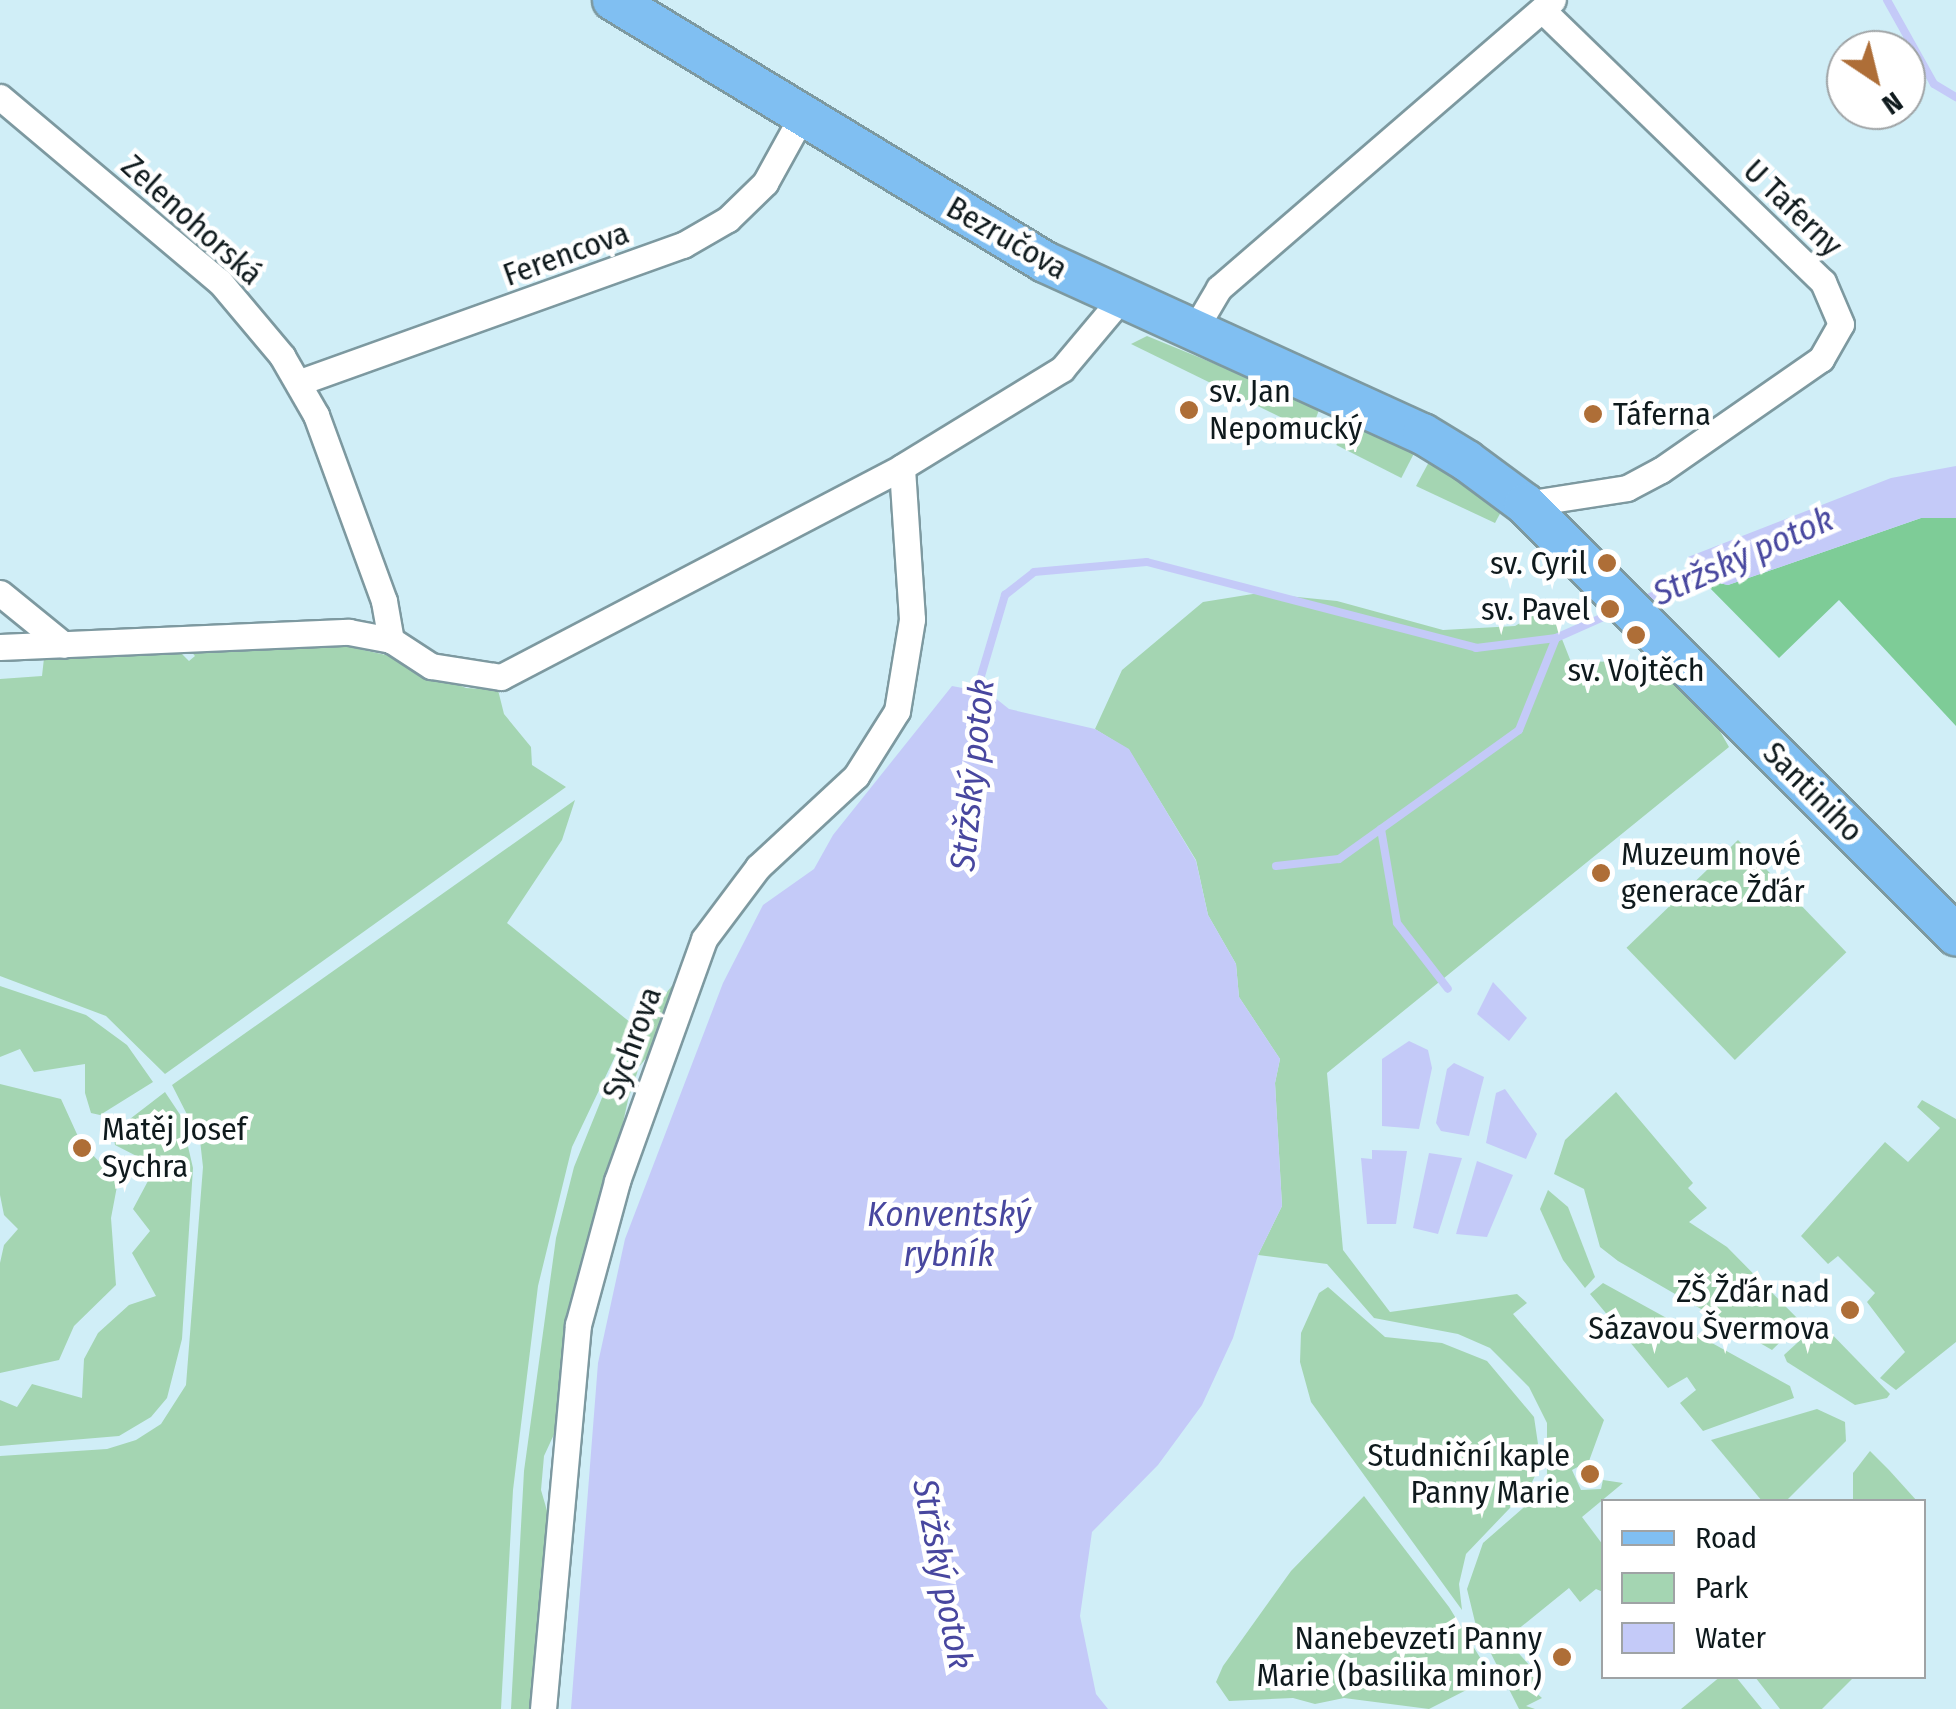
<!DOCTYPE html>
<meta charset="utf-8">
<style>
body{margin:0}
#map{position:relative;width:1956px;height:1709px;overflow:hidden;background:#d0eef7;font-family:"Fira Sans Condensed",sans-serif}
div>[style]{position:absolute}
.green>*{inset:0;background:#a4d5b2;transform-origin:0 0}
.forest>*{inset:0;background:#7ecc97}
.water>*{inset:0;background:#c4caf8}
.stream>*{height:8px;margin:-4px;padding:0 4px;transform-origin:4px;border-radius:4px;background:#c4caf8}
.roads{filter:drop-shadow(2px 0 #7d99a0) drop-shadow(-2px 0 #7d99a0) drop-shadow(0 2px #7d99a0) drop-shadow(0 -2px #7d99a0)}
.minor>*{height:25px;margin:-12.5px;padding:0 12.5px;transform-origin:12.5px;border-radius:12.5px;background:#fff}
.primary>*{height:40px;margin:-20px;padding:0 20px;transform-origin:20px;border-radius:20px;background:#80bff2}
.dots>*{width:28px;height:28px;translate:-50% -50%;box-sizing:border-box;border:5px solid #fff;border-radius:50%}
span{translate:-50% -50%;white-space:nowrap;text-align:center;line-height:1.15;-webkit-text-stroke:9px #fff;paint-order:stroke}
.street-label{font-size:32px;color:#0f1a1d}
.poi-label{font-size:32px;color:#0f1a1d}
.left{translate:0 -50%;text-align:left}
.right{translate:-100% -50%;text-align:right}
.water-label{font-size:35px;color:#48479f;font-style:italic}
.legend{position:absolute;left:1601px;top:1499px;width:325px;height:180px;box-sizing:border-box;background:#fff;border:2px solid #9fa3a5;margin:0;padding:12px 18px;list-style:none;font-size:30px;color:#0f1a1d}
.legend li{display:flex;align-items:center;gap:20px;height:50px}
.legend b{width:50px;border:2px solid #9fa3a5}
.north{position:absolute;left:1826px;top:30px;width:100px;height:100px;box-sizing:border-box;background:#fff;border:2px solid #9fa3a5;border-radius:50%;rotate:145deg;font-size:28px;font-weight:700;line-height:40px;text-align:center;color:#0f1a1d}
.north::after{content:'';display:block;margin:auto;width:35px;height:45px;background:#ae6e37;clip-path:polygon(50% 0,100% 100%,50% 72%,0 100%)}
</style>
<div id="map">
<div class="green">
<div style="clip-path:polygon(1147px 336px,1320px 407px,1311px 432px,1131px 344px)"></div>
<div style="left:1349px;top:420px;width:73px;height:28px;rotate:27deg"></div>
<div style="clip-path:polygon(1430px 460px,1502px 510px,1495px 523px,1416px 486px)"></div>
<div style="clip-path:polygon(1259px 593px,1337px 601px,1443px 630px,1515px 626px,1549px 606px,1571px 662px,1657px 661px,1706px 707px,1729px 747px,1327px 1073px,1343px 1250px,1390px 1312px,1517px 1294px,1527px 1303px,1513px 1314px,1604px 1420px,1589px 1461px,1572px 1470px,1581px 1490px,1601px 1489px,1603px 1480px,1623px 1483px,1582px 1517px,1603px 1545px,1603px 1592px,1596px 1589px,1580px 1602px,1569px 1588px,1506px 1639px,1537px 1674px,1542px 1687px,1534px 1691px,1542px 1698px,1526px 1706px,1535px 1709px,1519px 1709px,1475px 1622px,1467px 1589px,1483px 1543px,1531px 1501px,1547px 1476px,1547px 1423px,1529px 1387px,1490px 1348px,1458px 1334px,1374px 1318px,1327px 1264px,1258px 1255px,1282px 1206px,1275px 1083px,1280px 1059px,1239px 997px,1236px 964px,1208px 915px,1196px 860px,1129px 750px,1095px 729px,1122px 670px,1203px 602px)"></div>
<div style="clip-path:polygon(336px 644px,386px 655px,466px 688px,498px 690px,504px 714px,531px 747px,532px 765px,566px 787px,165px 1074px,106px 1016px,0 976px,0 679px,42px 676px,44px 658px,177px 649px,189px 661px,195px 656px,188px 648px)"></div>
<div style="clip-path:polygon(575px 800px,562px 840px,507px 923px,631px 1023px,572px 1147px,538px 1286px,513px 1490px,501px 1709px,0 1709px,0 1456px,107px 1449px,136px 1440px,161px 1424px,186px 1385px,203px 1167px,200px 1140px,172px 1085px)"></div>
<div style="left:1738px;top:840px;width:156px;height:155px;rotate:46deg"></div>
<div style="clip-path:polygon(690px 963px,663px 1037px,639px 1067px,628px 1100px,556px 1430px,544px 1456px,541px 1490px,550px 1521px,536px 1709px,511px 1709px,524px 1471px,556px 1238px,574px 1167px,608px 1083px,633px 1035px)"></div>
<div style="clip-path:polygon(0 986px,86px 1015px,127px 1045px,153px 1082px,100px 1115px,91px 1113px,85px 1093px,85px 1064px,34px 1072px,20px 1049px,0 1057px)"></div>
<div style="clip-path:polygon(0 1084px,61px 1099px,81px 1143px,118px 1181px,111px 1218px,116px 1285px,74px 1326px,59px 1360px,0 1373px,0 1263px,4px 1245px,18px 1229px,4px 1215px,0 1195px)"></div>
<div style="clip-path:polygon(165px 1092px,181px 1116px,193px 1168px,182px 1339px,167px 1398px,151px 1417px,119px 1436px,0 1446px,0 1400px,17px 1407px,32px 1384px,82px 1398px,84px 1359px,98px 1333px,129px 1305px,156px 1296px,132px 1253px,150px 1231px,133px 1209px,156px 1166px,115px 1145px,113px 1132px)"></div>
<div style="clip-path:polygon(1616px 1092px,1693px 1183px,1688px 1188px,1707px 1208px,1689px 1222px,1727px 1247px,1801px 1322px,1772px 1350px,1618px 1261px,1600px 1247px,1584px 1189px,1554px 1174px,1565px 1140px)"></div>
<div style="clip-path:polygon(1922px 1100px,1956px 1119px,1956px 1342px,1896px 1390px,1880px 1378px,1905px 1352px,1867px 1302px,1875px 1293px,1838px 1256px,1828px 1264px,1801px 1236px,1885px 1142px,1908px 1162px,1940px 1128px,1917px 1107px)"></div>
<div style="clip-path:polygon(1548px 1190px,1568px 1207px,1595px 1277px,1585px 1288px,1563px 1260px,1540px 1209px)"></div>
<div style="clip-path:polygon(1603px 1283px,1790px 1386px,1794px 1398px,1703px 1431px,1680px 1403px,1696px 1390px,1687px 1377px,1668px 1388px,1590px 1294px)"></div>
<div style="clip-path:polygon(1328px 1287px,1385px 1337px,1442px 1343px,1487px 1361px,1534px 1417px,1541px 1464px,1529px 1488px,1466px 1554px,1459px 1584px,1462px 1610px,1311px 1402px,1300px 1362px,1301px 1333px,1319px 1293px)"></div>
<div style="clip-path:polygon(1820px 1322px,1890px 1394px,1887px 1398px,1855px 1405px,1787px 1362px,1784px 1355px)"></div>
<div style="clip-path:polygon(1817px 1409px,1845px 1422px,1846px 1441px,1786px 1501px,1762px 1501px,1711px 1440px)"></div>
<div style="clip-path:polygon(1870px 1451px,1889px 1470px,1917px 1501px,1853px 1501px,1853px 1473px)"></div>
<div style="clip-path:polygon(1364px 1496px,1449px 1607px,1492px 1677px,1429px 1709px,1344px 1698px,1315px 1704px,1293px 1698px,1229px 1701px,1216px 1682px,1223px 1666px,1291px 1571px)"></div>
<div style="clip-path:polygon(1721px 1676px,1736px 1677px,1762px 1709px,1681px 1709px)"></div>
<div style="clip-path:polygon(1755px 1677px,1854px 1676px,1854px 1677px,1822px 1709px,1780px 1709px)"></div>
</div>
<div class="forest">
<div style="clip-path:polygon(1921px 518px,1956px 518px,1956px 726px,1839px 600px,1779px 658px,1701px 579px,1728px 585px)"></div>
</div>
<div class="water">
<div style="clip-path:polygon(1956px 466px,1956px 518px,1921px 518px,1728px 585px,1701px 579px,1688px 557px,1891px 478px)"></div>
<div style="clip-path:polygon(952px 686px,989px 693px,1009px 709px,1095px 729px,1129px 749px,1196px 861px,1208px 915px,1236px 964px,1239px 997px,1280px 1059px,1275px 1083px,1282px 1206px,1258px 1255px,1233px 1338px,1202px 1405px,1158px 1465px,1092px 1532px,1080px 1616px,1096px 1694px,1108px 1709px,571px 1709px,598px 1363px,625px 1239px,723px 983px,763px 905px,814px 869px,833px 835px)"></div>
<div style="clip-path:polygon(1493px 982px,1527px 1018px,1509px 1041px,1477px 1014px)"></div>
<div style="clip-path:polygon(1409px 1041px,1428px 1050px,1432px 1068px,1419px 1129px,1382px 1126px,1382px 1059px)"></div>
<div style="clip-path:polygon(1454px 1063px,1484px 1077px,1469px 1136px,1441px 1131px,1436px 1123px,1447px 1069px)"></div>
<div style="clip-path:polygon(1505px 1089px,1537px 1134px,1526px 1159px,1486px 1143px,1496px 1093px)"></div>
<div style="clip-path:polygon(1372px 1150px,1407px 1151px,1396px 1224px,1367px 1224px,1361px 1158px,1372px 1159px)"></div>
<div style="clip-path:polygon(1429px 1153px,1462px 1158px,1438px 1234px,1413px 1228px)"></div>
<div style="clip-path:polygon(1477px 1161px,1513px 1175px,1487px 1237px,1456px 1234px)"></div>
</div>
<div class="stream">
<div style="left:1887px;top:0;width:96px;rotate:60.8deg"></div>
<div style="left:1934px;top:84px;width:26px;rotate:31deg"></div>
<div style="left:1639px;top:602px;width:71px;rotate:-24deg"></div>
<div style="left:973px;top:703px;width:113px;rotate:-73.5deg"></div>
<div style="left:1005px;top:595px;width:37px;rotate:-38deg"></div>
<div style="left:1034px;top:572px;width:113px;rotate:-5.1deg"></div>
<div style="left:1147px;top:562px;width:340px;rotate:14.6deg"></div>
<div style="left:1476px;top:648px;width:81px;rotate:-7.1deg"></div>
<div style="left:1556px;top:638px;width:67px;rotate:-23.9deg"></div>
<div style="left:1381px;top:829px;width:95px;rotate:80.3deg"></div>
<div style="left:1397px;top:923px;width:83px;rotate:52.3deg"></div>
<div style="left:1276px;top:866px;width:63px;rotate:-6.3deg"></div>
<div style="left:1339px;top:859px;width:221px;rotate:-35.6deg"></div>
<div style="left:1519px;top:730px;width:99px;rotate:-68.1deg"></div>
</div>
<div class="roads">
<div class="minor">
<div style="left:0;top:97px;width:287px;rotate:40.1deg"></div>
<div style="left:220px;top:282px;width:97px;rotate:50deg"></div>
<div style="left:282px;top:356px;width:68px;rotate:60deg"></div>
<div style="left:316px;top:415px;width:198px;rotate:69.9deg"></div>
<div style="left:384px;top:601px;width:40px;rotate:80deg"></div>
<div style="left:1193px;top:332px;width:51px;rotate:-59.4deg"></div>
<div style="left:1219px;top:288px;width:441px;rotate:-40.8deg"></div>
<div style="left:300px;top:382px;width:407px;rotate:-19.7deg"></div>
<div style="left:683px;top:245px;width:52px;rotate:-30deg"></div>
<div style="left:728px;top:219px;width:52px;rotate:-44.2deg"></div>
<div style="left:765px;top:183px;width:77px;rotate:-61.1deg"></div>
<div style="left:1525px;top:504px;width:103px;rotate:-8.9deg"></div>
<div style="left:1627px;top:488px;width:38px;rotate:-28deg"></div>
<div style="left:1661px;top:470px;width:195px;rotate:-34.8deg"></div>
<div style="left:1821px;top:359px;width:40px;rotate:-60.3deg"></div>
<div style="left:1841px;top:324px;width:46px;rotate:-113.2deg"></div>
<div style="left:1823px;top:282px;width:391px;rotate:-135.9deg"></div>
<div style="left:0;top:593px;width:82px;rotate:39.1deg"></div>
<div style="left:0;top:647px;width:349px;rotate:-2.5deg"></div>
<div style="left:349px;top:632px;width:43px;rotate:10.8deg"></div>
<div style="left:391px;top:640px;width:48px;rotate:33deg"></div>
<div style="left:431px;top:666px;width:71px;rotate:8.9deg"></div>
<div style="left:501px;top:677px;width:453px;rotate:-27.6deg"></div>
<div style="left:902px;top:467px;width:188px;rotate:-31.5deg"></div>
<div style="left:1062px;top:369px;width:89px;rotate:-50deg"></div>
<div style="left:543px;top:1709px;width:386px;rotate:-84.8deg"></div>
<div style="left:578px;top:1325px;width:149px;rotate:-74.8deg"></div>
<div style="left:617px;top:1181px;width:257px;rotate:-70.2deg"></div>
<div style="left:704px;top:939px;width:90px;rotate:-53.1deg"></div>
<div style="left:758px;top:867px;width:134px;rotate:-42.9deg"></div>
<div style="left:856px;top:776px;width:77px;rotate:-57.8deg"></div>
<div style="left:897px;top:711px;width:93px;rotate:-80.7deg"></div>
<div style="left:912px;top:619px;width:152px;rotate:-93.8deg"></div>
</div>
<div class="primary">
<div style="left:613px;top:0;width:505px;rotate:31.24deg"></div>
<div style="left:1045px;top:262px;width:415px;rotate:24.5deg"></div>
<div style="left:1423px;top:434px;width:52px;rotate:31.5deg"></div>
<div style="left:1467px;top:461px;width:72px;rotate:36.6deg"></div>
<div style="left:1525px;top:504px;width:610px;rotate:45deg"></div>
</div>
</div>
<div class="dots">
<div style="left:1189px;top:410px;background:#ae6e37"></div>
<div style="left:1593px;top:414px;background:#ae6e37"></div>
<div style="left:1607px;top:563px;background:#ae6e37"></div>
<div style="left:1610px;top:609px;background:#ae6e37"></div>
<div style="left:1636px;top:635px;background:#ae6e37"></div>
<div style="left:1601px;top:873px;background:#ae6e37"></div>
<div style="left:82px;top:1148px;background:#ae6e37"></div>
<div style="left:1850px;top:1310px;background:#ae6e37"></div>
<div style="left:1590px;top:1474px;background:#ae6e37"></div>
<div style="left:1562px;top:1657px;background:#ae6e37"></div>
</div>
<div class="street-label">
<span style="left:1793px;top:208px;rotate:44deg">U Taferny</span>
<span style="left:192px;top:220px;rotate:42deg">Zelenohorská</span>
<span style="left:1007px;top:238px;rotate:30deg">Bezručova</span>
<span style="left:566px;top:254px;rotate:-20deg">Ferencova</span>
<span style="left:1813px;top:792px;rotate:45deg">Santiniho</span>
<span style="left:632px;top:1043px;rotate:-70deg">Sychrova</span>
</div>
<div class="poi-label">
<span class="left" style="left:1209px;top:410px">sv. Jan<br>Nepomucký</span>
<span class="left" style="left:1613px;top:414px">Táferna</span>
<span class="right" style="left:1587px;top:563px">sv. Cyril</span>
<span class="right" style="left:1590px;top:609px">sv. Pavel</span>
<span style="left:1636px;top:670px">sv. Vojtěch</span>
<span class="left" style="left:1621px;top:873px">Muzeum nové<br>generace Žďár</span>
<span class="left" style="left:102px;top:1148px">Matěj Josef<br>Sychra</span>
<span class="right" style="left:1830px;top:1310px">ZŠ Žďár nad<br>Sázavou Švermova</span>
<span class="right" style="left:1570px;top:1474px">Studniční kaple<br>Panny Marie</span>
<span class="right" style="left:1542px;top:1657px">Nanebevzetí Panny<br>Marie (basilika minor)</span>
</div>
<div class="water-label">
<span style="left:1743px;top:556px;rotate:-24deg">Stržský potok</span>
<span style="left:972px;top:775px;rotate:-84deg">Stržský potok</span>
<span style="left:949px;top:1234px">Konventský<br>rybník</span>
<span style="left:943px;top:1574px;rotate:79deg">Stržský potok</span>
</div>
<ul class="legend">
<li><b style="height:12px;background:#80bff2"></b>Road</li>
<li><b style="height:28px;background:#a4d5b2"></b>Park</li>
<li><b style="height:28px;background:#c4caf8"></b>Water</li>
</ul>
<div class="north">N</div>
</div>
